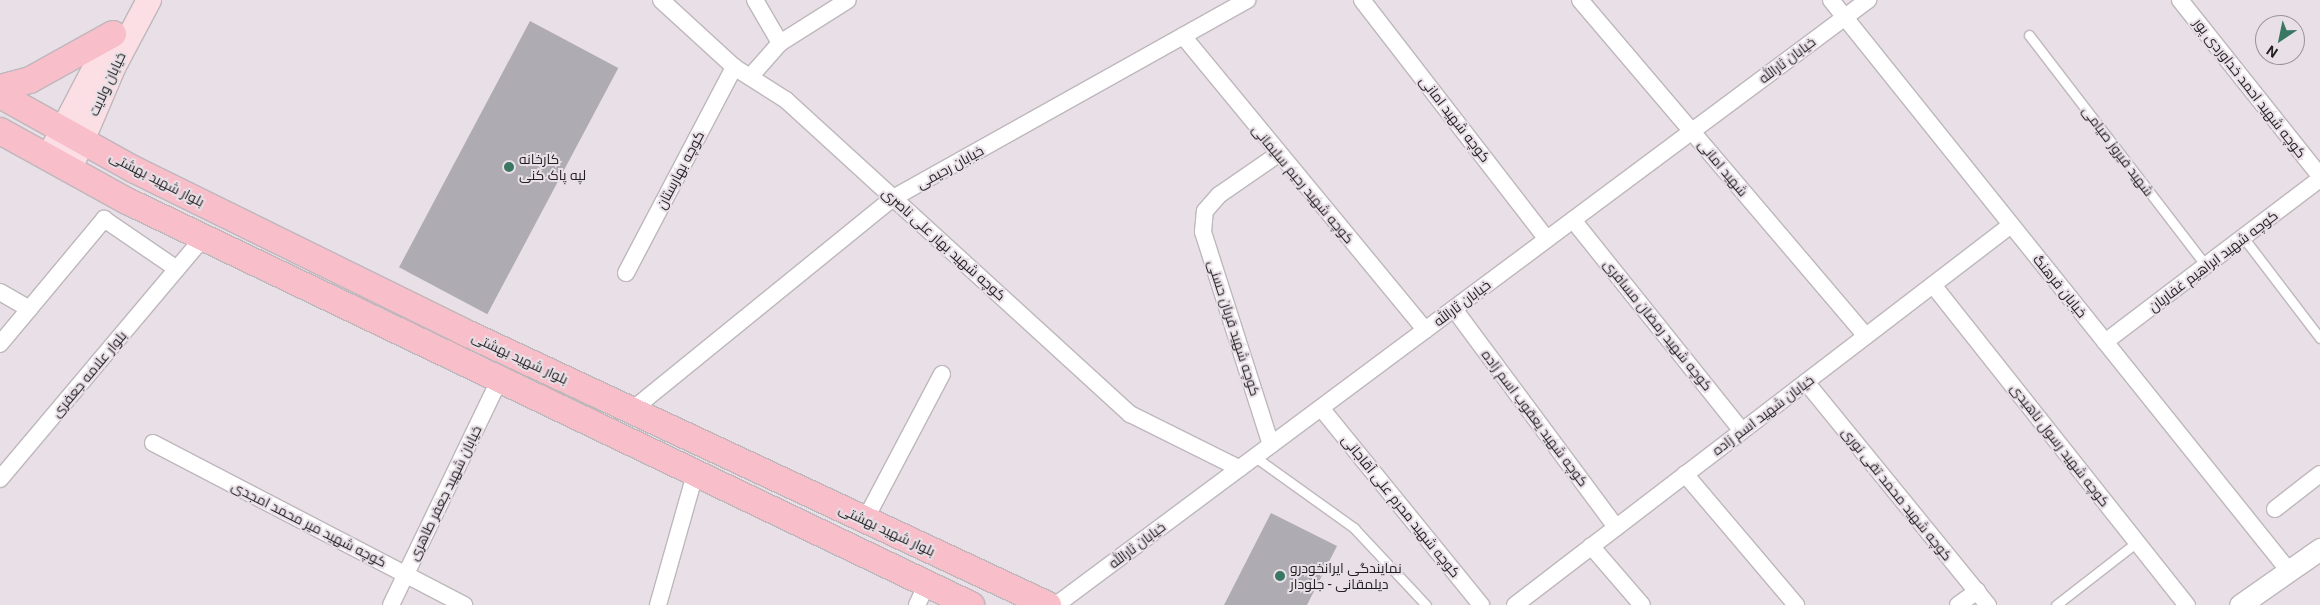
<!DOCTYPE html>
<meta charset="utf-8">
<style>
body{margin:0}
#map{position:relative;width:2320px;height:605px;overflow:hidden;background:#e8e0e6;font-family:Roboto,Cairo,sans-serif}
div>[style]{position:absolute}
.building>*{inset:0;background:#aeabb3;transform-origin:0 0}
.roads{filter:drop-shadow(1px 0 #beb7bc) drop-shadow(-1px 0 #beb7bc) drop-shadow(0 1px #beb7bc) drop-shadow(0 -1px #beb7bc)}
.service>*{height:9px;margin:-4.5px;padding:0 4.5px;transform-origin:4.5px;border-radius:4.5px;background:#fff}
.minor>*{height:16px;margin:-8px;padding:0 8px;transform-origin:8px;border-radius:8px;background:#fff}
.tertiary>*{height:21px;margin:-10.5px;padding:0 10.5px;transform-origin:10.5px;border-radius:10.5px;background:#fff}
.secondary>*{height:24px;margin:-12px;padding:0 12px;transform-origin:12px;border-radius:12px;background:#fcdfe4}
.primary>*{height:26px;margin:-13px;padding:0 13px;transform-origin:13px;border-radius:13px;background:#f8beca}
.dots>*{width:14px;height:14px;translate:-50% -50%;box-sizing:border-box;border:2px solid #e8e0e6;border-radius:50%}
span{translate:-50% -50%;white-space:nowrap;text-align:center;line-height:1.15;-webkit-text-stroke:4px #e8e0e6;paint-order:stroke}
.street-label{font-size:14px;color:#221f21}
.poi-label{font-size:14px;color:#221f21}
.left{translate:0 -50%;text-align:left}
.north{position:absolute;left:2255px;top:15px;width:50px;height:50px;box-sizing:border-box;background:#e8e0e6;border:1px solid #999397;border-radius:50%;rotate:214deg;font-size:14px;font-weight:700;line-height:20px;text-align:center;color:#221f21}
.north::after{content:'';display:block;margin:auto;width:18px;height:22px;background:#3a7762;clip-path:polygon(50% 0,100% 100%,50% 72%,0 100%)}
</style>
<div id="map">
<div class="building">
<div style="left:530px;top:21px;width:100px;height:279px;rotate:28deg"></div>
<div style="clip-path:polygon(1271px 513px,1337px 546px,1307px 605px,1224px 605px)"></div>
</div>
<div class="roads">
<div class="service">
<div style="left:2029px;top:35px;width:291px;rotate:52.5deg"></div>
<div style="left:2243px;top:237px;width:127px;rotate:52.7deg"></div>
<div style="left:1255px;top:457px;width:122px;rotate:35.6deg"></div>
<div style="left:1354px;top:528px;width:105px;rotate:46.9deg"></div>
<div style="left:2056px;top:605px;width:103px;rotate:-37.9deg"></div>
</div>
<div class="minor">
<div style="left:661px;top:0;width:99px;rotate:42.5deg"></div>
<div style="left:734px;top:67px;width:62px;rotate:32.4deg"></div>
<div style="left:786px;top:100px;width:466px;rotate:42.4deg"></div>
<div style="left:1130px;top:414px;width:122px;rotate:26.4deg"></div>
<div style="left:755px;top:0;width:50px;rotate:59.8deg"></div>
<div style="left:1362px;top:0;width:302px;rotate:52.3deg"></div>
<div style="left:1580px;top:0;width:441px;rotate:49.6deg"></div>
<div style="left:1831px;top:0;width:732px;rotate:51.27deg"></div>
<div style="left:2180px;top:0;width:225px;rotate:51.5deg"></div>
<div style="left:1183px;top:36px;width:381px;rotate:50.5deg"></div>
<div style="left:750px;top:77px;width:45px;rotate:-48.6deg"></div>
<div style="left:780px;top:43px;width:80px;rotate:-32.3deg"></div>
<div style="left:104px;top:219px;width:88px;rotate:34.4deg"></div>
<div style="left:1573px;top:220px;width:270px;rotate:51.3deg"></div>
<div style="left:626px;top:273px;width:233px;rotate:-62.3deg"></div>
<div style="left:1933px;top:285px;width:409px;rotate:51.6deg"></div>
<div style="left:0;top:292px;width:34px;rotate:30deg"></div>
<div style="left:1454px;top:309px;width:272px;rotate:53.4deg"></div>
<div style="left:2105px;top:342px;width:270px;rotate:-37.2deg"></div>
<div style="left:0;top:344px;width:163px;rotate:-50.2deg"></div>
<div style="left:1806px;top:382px;width:288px;rotate:50.8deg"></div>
<div style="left:1321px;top:408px;width:254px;rotate:50.9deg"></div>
<div style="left:632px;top:410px;width:336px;rotate:-39.1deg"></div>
<div style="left:893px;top:198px;width:406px;rotate:-29.2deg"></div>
<div style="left:153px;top:443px;width:351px;rotate:27.5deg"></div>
<div style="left:1271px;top:445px;width:224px;rotate:-107.7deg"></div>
<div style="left:1203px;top:232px;width:21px;rotate:-85deg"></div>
<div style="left:1205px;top:211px;width:21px;rotate:-49deg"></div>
<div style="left:1219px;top:195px;width:70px;rotate:-34.6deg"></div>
<div style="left:1685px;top:474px;width:172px;rotate:49.7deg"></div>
<div style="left:0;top:479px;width:315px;rotate:-49.9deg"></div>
<div style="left:2275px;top:509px;width:57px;rotate:-37.9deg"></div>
<div style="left:865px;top:520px;width:165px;rotate:-62.2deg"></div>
<div style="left:1591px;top:546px;width:78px;rotate:49.2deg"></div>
<div style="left:391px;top:605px;width:249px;rotate:-64.3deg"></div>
<div style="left:658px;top:605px;width:136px;rotate:-74.2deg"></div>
<div style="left:917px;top:605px;width:23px;rotate:-65deg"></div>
<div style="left:1056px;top:605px;width:1013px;rotate:-36.69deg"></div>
<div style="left:1515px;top:605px;width:625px;rotate:-37.46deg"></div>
<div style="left:1958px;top:605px;width:24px;rotate:-36deg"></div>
</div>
<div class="tertiary">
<div style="left:2240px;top:605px;width:98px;rotate:-35deg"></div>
</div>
<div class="secondary">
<div style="left:48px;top:158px;width:132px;rotate:-62.5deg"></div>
<div style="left:70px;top:169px;width:110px;rotate:-66.9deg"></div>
<div style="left:113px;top:68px;width:77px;rotate:-62.1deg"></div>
</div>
<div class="primary">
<div style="left:0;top:88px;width:31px;rotate:-15deg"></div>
<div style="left:30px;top:80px;width:95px;rotate:-29deg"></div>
<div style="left:0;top:95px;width:154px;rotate:29.1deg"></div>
<div style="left:135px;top:170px;width:364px;rotate:26.2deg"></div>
<div style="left:462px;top:331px;width:647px;rotate:25.06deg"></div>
<div style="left:0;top:131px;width:145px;rotate:28.9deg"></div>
<div style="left:127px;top:201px;width:936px;rotate:25.58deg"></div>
</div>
</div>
<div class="dots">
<div style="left:509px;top:167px;background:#3a7762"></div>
<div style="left:1280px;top:576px;background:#3a7762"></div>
</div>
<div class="street-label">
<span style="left:1787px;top:60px;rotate:-37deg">خیابان ثارالله</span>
<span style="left:107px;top:84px;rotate:-65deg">خیابان ولایت</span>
<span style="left:2250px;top:88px;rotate:52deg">کوچه شهید احمد خداوردی پور</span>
<span style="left:1455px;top:119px;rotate:52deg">کوچه شهید امانی</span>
<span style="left:2118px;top:151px;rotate:53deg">شهید فیروز صیامی</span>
<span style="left:950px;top:167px;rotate:-29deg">خیابان رحیمی</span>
<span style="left:1723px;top:168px;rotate:50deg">شهید امانی</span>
<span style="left:680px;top:170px;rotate:-62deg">کوچه بهارستان</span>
<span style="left:157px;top:179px;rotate:27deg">بلوار شهید بهشتی</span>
<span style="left:1303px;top:184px;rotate:50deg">کوچه شهید رحیم سلیمانی</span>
<span style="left:944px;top:244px;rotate:42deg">کوچه شهید بهار علی ناصری</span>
<span style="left:2213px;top:261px;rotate:-37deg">کوچه شهید ابراهیم غفاریان</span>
<span style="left:2060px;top:286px;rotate:51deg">خیابان فرهنگ</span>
<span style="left:1462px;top:303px;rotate:-37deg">خیابان ثارالله</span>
<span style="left:1658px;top:325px;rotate:51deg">کوچه شهید رمضان مسافری</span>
<span style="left:1234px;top:328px;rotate:72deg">کوچه شهید قربان حسنی</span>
<span style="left:520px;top:358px;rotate:25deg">بلوار شهید بهشتی</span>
<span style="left:89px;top:374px;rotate:-50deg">بلوار علامه جعفری</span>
<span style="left:1763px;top:415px;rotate:-37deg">خیابان شهید اسم زاده</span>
<span style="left:1535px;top:418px;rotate:53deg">کوچه شهید یعقوب اسم زاده</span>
<span style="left:2060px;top:445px;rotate:52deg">کوچه شهید رسول ناهیدی</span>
<span style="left:445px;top:493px;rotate:-64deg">خیابان شهید جعفر طاهری</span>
<span style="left:1897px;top:494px;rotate:51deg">کوچه شهید محمد تقی نوری</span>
<span style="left:1401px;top:506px;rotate:51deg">کوچه شهید محرم علی آقاجانی</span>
<span style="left:309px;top:524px;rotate:27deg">کوچه شهید میر محمد امجدی</span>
<span style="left:887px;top:530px;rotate:25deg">بلوار شهید بهشتی</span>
<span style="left:1137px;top:545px;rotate:-37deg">خیابان ثارالله</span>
</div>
<div class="poi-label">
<span class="left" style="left:519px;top:167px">کارخانه<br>لپه پاک کنی</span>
<span class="left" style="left:1290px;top:576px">نمایندگی ایرانخودرو<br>دیلمقانی - جلودار</span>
</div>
<div class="north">N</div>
</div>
